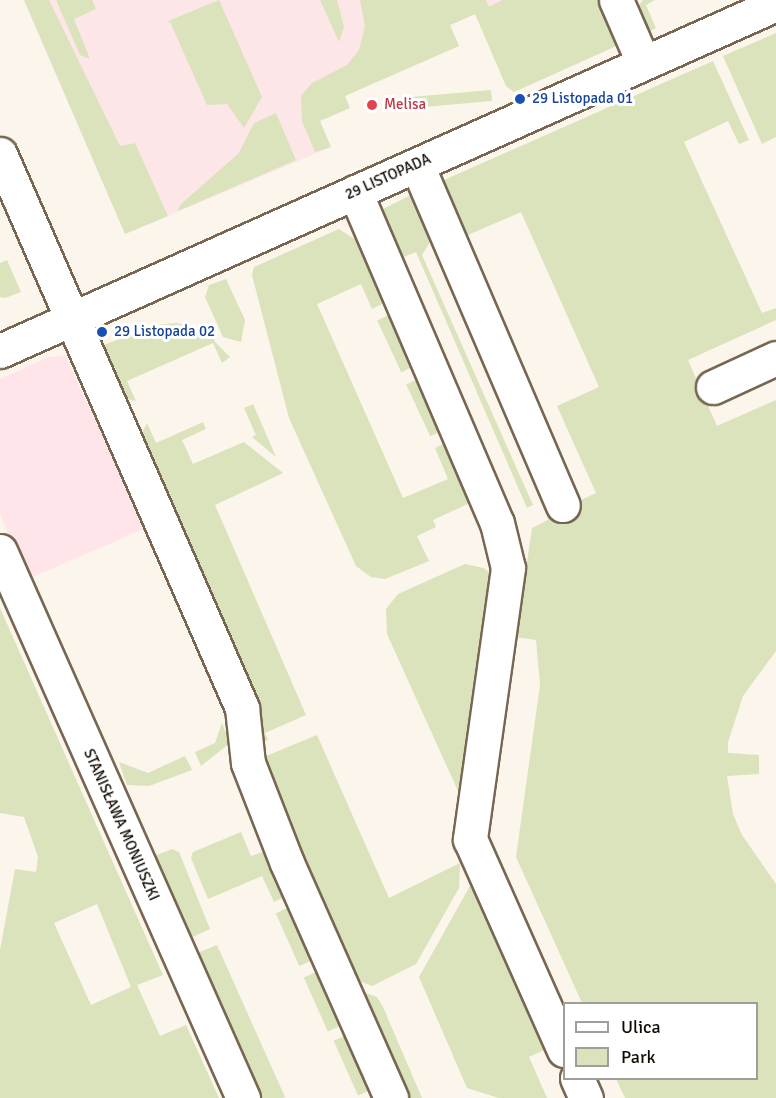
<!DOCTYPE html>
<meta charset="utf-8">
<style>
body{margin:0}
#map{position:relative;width:776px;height:1098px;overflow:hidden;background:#fcf5eb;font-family:Signika,sans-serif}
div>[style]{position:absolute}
.education>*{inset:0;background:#fce6e7}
.medical>*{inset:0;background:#ffe4ea}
.green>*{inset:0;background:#dae3bb;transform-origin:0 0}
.roads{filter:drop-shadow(2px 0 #776752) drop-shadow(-2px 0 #776752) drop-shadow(0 2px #776752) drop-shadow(0 -2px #776752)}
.street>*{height:33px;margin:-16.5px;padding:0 16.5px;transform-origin:16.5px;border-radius:16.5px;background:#fff}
.dots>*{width:16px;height:16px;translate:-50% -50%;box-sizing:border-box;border:3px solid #fff;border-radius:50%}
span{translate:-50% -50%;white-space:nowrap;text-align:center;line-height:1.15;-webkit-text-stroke:6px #fff;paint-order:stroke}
.transit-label{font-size:15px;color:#164399}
.left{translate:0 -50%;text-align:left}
.health-label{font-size:15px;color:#be3a42}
.street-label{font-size:15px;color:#110b04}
.legend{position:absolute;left:563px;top:1002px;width:195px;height:78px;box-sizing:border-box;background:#fff;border:2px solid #a09d9b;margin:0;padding:8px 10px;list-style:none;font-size:18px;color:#110b04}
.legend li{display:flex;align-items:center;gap:12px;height:30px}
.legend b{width:30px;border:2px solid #a09d9b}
</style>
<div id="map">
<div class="education">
<div style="clip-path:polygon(24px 0,502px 0,502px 2px,306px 90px,331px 147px,125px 234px)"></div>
</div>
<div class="medical">
<div style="clip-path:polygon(65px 356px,146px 528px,28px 579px,0 514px,0 379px,49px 357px)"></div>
</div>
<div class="green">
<div style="clip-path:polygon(24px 0,49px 0,120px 146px,135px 143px,168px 216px,125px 234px)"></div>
<div style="clip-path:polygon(56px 0,92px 0,96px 9px,74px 19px,90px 59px,80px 55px)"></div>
<div style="clip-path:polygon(219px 0,262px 97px,244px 128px,227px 104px,207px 105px,170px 22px,166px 22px)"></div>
<div style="clip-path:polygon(320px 0,337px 0,344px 27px,339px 42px)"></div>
<div style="clip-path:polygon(360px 0,486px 0,489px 7px,502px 0,604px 0,623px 43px,514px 92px,506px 86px,475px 14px,450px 25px,459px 46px,345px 96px,350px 108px,320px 121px,331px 147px,315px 152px,302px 121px,301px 96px,312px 83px,347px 65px,359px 50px,365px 26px)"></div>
<div style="clip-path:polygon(643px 0,655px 0,646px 5px,656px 28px,644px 34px,631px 15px)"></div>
<div style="clip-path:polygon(776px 33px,776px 137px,762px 144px,723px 56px)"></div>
<div style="clip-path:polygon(713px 61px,749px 140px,739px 144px,728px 121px,684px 142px,762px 313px,776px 308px,776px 320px,688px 360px,717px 426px,776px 400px,776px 651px,743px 696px,728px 742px,728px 753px,759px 755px,759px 774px,727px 776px,733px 814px,742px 835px,776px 884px,776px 1098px,625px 1098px,616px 1079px,756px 1078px,756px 1004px,582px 1003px,516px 857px,540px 685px,536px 640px,516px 637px,532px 528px,548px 520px,547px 516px,596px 493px,557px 406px,599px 387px,521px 212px,468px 235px,444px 180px)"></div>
<div style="left:491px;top:90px;width:11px;height:94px;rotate:85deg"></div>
<div style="clip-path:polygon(276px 113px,296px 160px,178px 211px,180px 205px,239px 153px,254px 123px)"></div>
<div style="clip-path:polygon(413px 194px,433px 237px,422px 255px,533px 505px,527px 508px,416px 252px,394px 261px,379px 219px,381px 210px)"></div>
<div style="clip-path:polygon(339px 229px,356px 240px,384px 303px,372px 309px,361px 284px,317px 304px,403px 498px,448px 479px,435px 448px,447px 442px,472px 502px,433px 520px,436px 527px,417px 536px,429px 561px,385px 579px,371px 577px,356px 566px,289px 418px,252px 275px,254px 267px)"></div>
<div style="clip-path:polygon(7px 260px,21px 292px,5px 298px,0 297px,0 263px)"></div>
<div style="clip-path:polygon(226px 279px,245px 320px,241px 342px,223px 337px,205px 297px,209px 285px)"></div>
<div style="left:389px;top:315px;width:57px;height:13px;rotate:65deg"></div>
<div style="clip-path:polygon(177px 323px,210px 330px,215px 342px,230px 357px,222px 363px,213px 343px,127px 381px,136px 401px,117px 397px,95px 348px,158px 325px)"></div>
<div style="left:418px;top:379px;width:57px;height:13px;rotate:65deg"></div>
<div style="clip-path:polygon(253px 404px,276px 457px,252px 437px,256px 435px,244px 408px)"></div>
<div style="clip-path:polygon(203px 422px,206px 429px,182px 440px,193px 464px,244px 442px,283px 473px,215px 505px,306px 715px,265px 733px,268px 740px,259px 744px,137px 443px,147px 423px,156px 443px)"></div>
<div style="clip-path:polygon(465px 564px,484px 568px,493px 576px,463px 794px,458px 791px,387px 634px,386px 609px,398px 594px)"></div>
<div style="clip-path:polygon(evenodd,0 608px,163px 975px,137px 985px,160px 1036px,186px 1025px,219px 1098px,0 1098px,0 950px,15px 869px,36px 872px,38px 857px,24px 817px,0 813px,0 608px,97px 904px,131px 987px,91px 1005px,54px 923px,97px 904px)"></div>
<div style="clip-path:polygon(222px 723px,230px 743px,201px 766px,195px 752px,215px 743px)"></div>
<div style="clip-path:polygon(317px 735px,389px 898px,460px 863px,459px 888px,416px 964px,372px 986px,350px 977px,259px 759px)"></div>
<div style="clip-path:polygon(185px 756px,192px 770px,149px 786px,127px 785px,119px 762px,148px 773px)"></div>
<div style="clip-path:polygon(241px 832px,251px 856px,269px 850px,288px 895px,274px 902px,262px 876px,208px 899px,191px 858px,193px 852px)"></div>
<div style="clip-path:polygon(172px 849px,179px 852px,210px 929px,188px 939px,152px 857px)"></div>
<div style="clip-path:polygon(475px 877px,551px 1047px,529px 1057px,547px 1098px,499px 1098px,467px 1088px,419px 977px)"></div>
<div style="left:294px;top:905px;width:58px;height:20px;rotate:66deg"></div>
<div style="clip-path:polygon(217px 945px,285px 1097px,282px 1098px,259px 1098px,195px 954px)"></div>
<div style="left:323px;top:969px;width:59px;height:21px;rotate:66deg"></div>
<div style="clip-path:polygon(354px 989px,377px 997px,383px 1007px,422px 1098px,403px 1098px)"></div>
<div style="left:351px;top:1033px;width:60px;height:19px;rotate:66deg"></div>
</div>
<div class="roads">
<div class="street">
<div style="left:616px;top:0;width:68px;rotate:66.5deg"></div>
<div style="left:0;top:154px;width:605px;rotate:66.4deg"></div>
<div style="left:242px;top:708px;width:55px;rotate:83.8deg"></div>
<div style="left:248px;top:763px;width:107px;rotate:68.7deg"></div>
<div style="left:287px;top:863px;width:257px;rotate:66.1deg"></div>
<div style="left:417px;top:165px;width:370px;rotate:66.8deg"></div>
<div style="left:355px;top:192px;width:360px;rotate:66.8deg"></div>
<div style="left:497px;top:523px;width:46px;rotate:76.3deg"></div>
<div style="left:508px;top:568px;width:274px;rotate:98deg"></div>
<div style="left:470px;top:839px;width:231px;rotate:66deg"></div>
<div style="left:0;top:351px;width:850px;rotate:-24.09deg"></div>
<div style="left:713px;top:387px;width:69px;rotate:-24.7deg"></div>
<div style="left:0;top:551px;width:599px;rotate:66.05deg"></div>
<div style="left:577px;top:1078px;width:22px;rotate:66deg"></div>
</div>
</div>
<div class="dots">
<div style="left:520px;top:99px;background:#1a4fb4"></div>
<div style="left:372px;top:105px;background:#e0444e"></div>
<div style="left:102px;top:332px;background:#1a4fb4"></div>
</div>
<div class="transit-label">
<span class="left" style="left:532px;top:99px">29 Listopada 01</span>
<span class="left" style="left:114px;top:332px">29 Listopada 02</span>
</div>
<div class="health-label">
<span class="left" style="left:384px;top:105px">Melisa</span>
</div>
<div class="street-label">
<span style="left:388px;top:177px;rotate:-24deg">29 LISTOPADA</span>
<span style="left:121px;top:825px;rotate:66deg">STANISŁAWA MONIUSZKI</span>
</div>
<ul class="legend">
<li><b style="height:8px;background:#fff"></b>Ulica</li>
<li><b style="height:16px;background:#dae3bb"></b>Park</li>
</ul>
</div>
